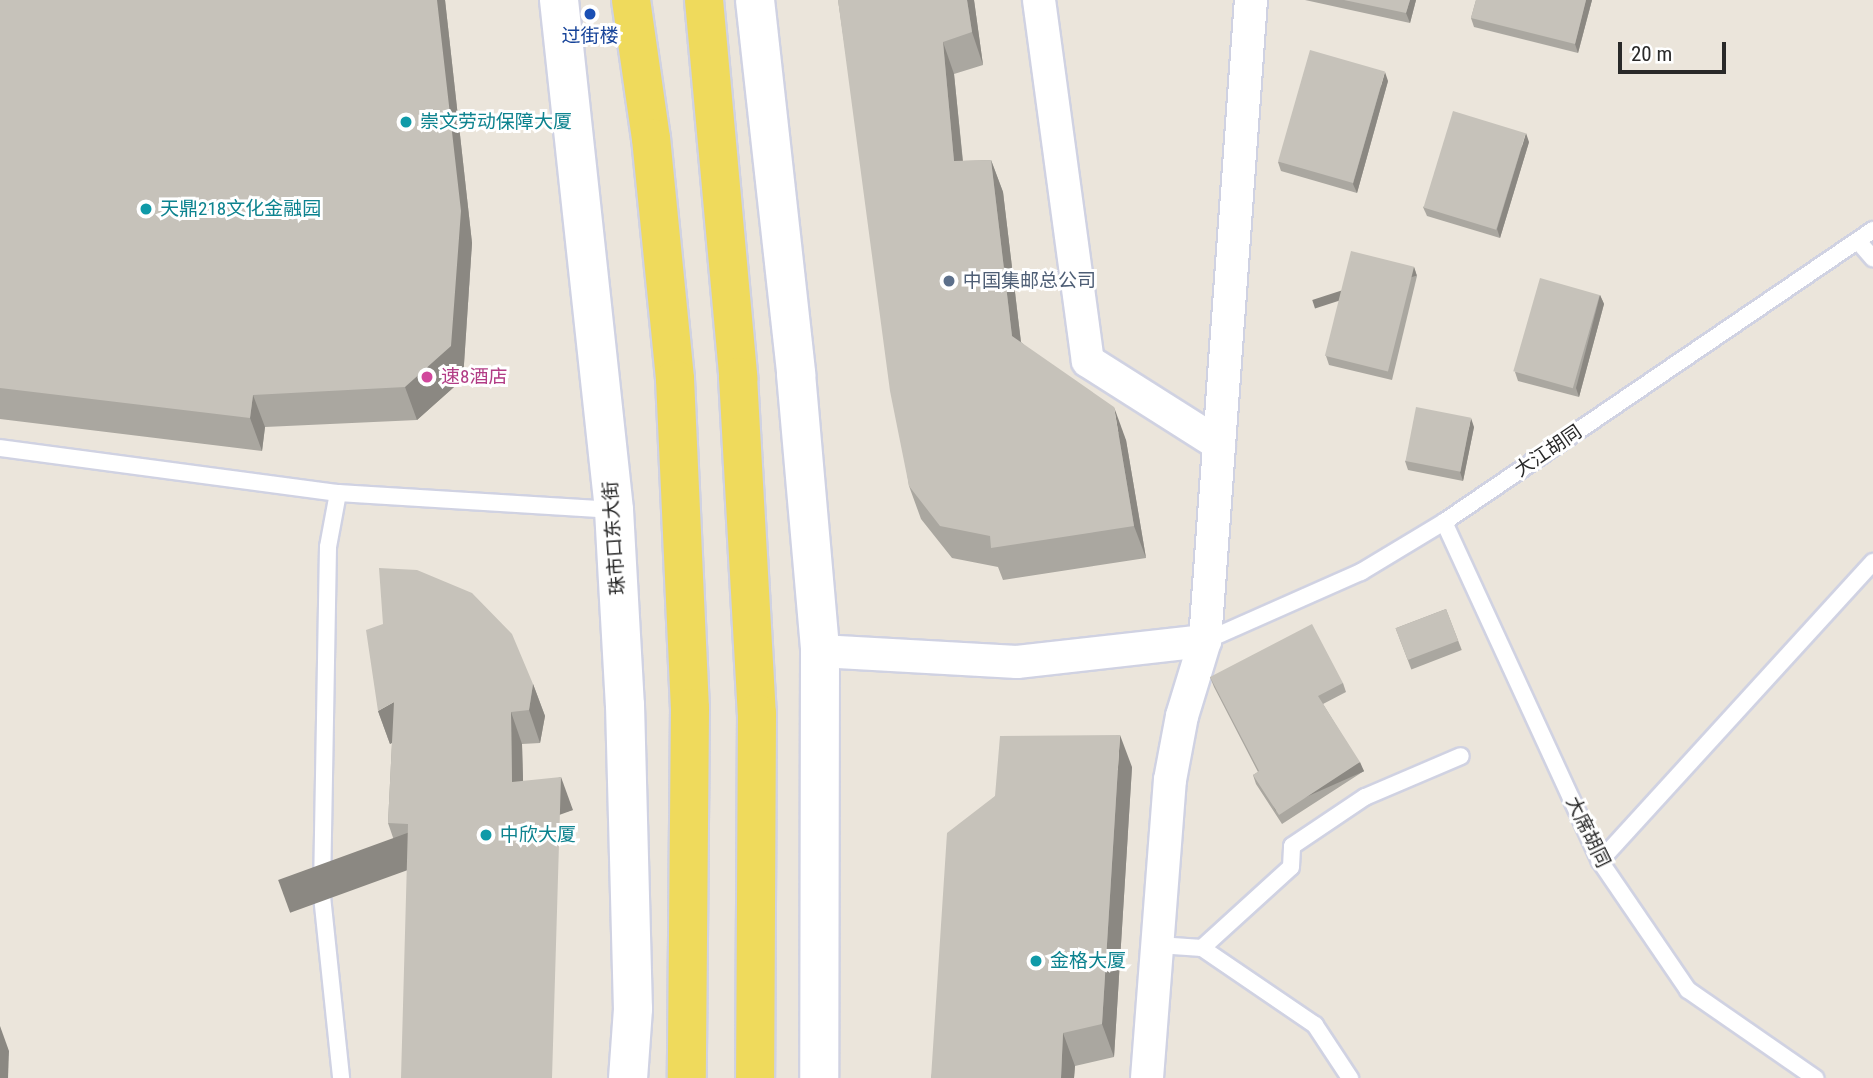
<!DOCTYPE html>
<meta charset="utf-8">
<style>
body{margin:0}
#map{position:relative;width:1873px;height:1078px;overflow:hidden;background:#ebe5db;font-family:"Roboto Condensed","Noto Sans SC",sans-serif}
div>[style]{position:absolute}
.roads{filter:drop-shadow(2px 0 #d0d2e2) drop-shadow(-2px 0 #d0d2e2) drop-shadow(0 2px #d0d2e2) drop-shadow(0 -2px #d0d2e2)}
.lane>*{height:16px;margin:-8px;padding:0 8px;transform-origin:8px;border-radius:8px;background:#fff}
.street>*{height:32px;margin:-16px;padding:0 16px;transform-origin:16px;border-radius:16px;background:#fff}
.secondary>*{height:38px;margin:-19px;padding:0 19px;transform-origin:19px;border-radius:19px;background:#fff}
.primary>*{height:38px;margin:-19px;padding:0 19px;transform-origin:19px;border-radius:19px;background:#efda5c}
.wall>*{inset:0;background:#aaa7a0;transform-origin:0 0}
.shaded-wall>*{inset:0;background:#8b8882;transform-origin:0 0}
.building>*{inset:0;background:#c6c2ba;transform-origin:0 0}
.dots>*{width:19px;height:19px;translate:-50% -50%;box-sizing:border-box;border:4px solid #fff;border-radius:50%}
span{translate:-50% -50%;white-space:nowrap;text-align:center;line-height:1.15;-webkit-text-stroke:6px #fff;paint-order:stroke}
.transit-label{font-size:19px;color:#164399}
.culture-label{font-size:19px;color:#0d838f}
.left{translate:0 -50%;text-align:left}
.service-label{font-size:19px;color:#4e5e75}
.hotel-label{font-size:19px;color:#b23c85}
.street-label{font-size:19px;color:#292929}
.scale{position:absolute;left:1618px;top:42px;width:108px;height:32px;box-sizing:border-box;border:4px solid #292929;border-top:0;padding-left:9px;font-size:21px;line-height:24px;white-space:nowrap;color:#292929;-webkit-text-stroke:5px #fff;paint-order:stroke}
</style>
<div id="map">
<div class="roads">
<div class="lane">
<div style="left:1858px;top:241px;width:23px;rotate:49deg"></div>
<div style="left:0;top:448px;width:341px;rotate:7.6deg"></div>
<div style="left:338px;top:493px;width:277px;rotate:3.5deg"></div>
<div style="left:338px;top:493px;width:55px;rotate:100.5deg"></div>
<div style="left:328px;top:547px;width:349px;rotate:91deg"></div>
<div style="left:322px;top:896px;width:183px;rotate:84deg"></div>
<div style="left:1444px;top:522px;width:373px;rotate:65.3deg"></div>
<div style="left:1600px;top:861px;width:156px;rotate:55.7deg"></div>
<div style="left:1688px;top:990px;width:155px;rotate:34.7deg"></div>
<div style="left:1205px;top:641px;width:171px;rotate:-23.9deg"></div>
<div style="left:1361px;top:572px;width:97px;rotate:-31.1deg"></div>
<div style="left:1444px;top:522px;width:519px;rotate:-34.24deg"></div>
<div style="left:1600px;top:861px;width:405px;rotate:-47.6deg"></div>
<div style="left:1158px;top:945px;width:44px;rotate:3.9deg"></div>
<div style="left:1202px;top:948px;width:120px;rotate:-42.3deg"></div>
<div style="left:1291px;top:867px;width:21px;rotate:-87deg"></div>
<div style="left:1292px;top:846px;width:88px;rotate:-33.9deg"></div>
<div style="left:1365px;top:797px;width:104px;rotate:-23.1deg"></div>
<div style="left:1202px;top:948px;width:137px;rotate:34.3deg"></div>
<div style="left:1315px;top:1025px;width:64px;rotate:56.6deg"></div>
</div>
<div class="street">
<div style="left:1039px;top:0;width:364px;rotate:82.3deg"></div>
<div style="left:1088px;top:361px;width:155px;rotate:32.4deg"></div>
<div style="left:820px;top:651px;width:197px;rotate:3.2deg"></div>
<div style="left:1017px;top:662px;width:189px;rotate:-6.4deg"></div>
<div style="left:1147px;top:1078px;width:299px;rotate:-85.6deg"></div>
<div style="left:1170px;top:780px;width:65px;rotate:-79.4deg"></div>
<div style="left:1182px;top:716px;width:78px;rotate:-73deg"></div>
<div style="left:1205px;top:641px;width:643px;rotate:-85.9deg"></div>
</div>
<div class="secondary">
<div style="left:559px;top:0;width:513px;rotate:83.84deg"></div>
<div style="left:614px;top:510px;width:195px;rotate:86.8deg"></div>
<div style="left:625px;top:705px;width:304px;rotate:88.5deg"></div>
<div style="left:633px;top:1009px;width:69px;rotate:94.1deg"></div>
<div style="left:755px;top:0;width:376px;rotate:83.7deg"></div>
<div style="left:796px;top:374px;width:278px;rotate:85deg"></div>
<div style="left:820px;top:651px;width:427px;rotate:90.1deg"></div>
</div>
<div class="primary">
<div style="left:631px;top:0;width:139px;rotate:81.8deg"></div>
<div style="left:651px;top:138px;width:242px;rotate:84.3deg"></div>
<div style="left:675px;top:379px;width:329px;rotate:87.4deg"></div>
<div style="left:690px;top:708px;width:370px;rotate:90.5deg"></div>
<div style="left:704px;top:0;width:379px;rotate:84.8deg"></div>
<div style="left:738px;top:377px;width:337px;rotate:86.8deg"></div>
<div style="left:757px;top:713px;width:365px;rotate:90.3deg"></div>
</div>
</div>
<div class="wall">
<div style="clip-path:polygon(0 0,445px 0,472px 243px,463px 379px,417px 420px,265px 427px,262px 451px,0 419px)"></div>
<div style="clip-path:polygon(838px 0,974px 0,983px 65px,954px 74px,963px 161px,991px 160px,1003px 192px,1021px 342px,1126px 440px,1146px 558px,1003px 580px,998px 567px,952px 558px,921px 519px,909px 486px)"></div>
<div style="clip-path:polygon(1305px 0,1416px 0,1410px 23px)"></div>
<div style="clip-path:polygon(1476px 0,1592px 0,1578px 53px,1474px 27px,1471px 18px)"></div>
<div style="clip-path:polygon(1388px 81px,1357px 193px,1281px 171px,1278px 162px)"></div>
<div style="clip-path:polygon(1529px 142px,1500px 238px,1427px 216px,1423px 207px)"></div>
<div style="clip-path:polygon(1414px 267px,1417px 276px,1392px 380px,1329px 365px,1326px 356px)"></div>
<div style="clip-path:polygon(1600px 295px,1604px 304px,1579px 397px,1518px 381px,1515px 372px)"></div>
<div style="clip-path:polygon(1474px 427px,1463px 481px,1408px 470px,1405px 461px)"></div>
<div style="left:1446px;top:609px;width:44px;height:54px;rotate:69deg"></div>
<div style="clip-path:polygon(1210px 677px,1343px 683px,1346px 692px,1323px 704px,1364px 771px,1282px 824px,1256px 784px,1253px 775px,1258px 772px,1214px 687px)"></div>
<div style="clip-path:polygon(533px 684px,545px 716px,540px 743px,522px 744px,523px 781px,573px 810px,407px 855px,399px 855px,388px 823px,392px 743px,390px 744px,378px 711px)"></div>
<div style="clip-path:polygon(1132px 767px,1114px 1057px,1075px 1066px,1074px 1078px,931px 1078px,995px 796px)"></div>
</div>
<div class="shaded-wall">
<div style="clip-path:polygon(437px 0,445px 0,472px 243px,463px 379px,417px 420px,405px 387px)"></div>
<div style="clip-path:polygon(967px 0,974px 0,983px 65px,972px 32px)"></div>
<div style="clip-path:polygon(1410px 0,1416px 0,1410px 23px,1406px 13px)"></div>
<div style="clip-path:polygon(1586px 0,1592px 0,1578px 53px,1575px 44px)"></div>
<div style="clip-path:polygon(943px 42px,954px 74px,966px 194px,954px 161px)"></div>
<div style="clip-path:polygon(1385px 72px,1388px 81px,1357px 193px,1353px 184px)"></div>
<div style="clip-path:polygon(1526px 133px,1529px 142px,1500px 238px,1497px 229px)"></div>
<div style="clip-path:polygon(991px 160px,1003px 192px,1024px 368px,1012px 336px)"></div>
<div style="left:1414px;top:267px;width:9px;height:107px;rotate:72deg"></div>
<div style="clip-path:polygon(1600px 295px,1604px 304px,1579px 397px,1576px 388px)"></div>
<div style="clip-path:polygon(253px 395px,265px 427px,262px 451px,250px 418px)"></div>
<div style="clip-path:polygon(1114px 407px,1126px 440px,1146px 558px,1134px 526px)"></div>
<div style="clip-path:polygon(1471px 418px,1474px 427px,1463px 481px,1460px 472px)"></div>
<div style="clip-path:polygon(533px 684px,545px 716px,540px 743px,529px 710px)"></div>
<div style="clip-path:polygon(394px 702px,406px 734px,390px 744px,378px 711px)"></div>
<div style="clip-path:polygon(511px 712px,522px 744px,524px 814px,512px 782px)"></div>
<div style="clip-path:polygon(1120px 735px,1132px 767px,1114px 1057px,1102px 1024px)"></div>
<div style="left:1360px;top:762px;width:10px;height:97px;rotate:66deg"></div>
<div style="left:561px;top:777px;width:35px;height:301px;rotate:70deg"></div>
<div style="clip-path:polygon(0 1026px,9px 1051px,8px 1078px,0 1078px)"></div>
<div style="clip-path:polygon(1063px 1033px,1075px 1066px,1074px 1078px,1061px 1078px)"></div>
</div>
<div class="building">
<div style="clip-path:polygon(0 0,437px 0,461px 211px,451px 346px,405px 387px,253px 395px,250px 418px,0 388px)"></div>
<div style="clip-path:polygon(838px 0,967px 0,972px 32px,943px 42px,954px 161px,991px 160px,1012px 336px,1114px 407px,1134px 526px,991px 548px,990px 536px,940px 526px,909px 486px,890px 391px)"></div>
<div style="clip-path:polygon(1344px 0,1410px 0,1406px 13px)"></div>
<div style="clip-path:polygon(1476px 0,1586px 0,1575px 44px,1471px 18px)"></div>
<div style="left:1310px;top:50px;width:78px;height:116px;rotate:16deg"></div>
<div style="left:1453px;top:111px;width:76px;height:101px;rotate:17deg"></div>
<div style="left:1351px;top:251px;width:65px;height:108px;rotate:14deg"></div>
<div style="left:1540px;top:278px;width:62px;height:97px;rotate:16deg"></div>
<div style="left:1416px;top:407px;width:56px;height:55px;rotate:11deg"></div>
<div style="clip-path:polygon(379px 568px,417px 570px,472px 593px,512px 634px,533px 684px,529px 710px,511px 712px,512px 782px,561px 777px,552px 1078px,401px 1078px,408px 824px,388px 823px,394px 702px,378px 711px,366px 630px,383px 624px)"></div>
<div style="left:1446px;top:609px;width:34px;height:54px;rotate:69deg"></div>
<div style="clip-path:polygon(1312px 624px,1343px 683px,1318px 696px,1360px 762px,1279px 815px,1253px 775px,1259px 771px,1210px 677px)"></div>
<div style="clip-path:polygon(1120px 735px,1102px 1024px,1063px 1033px,1061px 1078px,931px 1078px,947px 833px,995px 796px,1000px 736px)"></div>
</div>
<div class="dots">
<div style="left:590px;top:14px;background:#1a4fb4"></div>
<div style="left:406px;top:122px;background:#0f9aa8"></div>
<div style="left:146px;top:209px;background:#0f9aa8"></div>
<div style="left:949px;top:281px;background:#5c6f8a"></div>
<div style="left:427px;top:377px;background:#d1479c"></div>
<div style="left:486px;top:835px;background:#0f9aa8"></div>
<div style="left:1036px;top:961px;background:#0f9aa8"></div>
</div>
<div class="transit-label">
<span style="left:590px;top:36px">过街楼</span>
</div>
<div class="culture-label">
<span class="left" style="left:420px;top:122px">崇文劳动保障大厦</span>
<span class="left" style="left:160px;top:209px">天鼎218文化金融园</span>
<span class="left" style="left:500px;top:835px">中欣大厦</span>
<span class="left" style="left:1050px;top:961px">金格大厦</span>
</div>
<div class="service-label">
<span class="left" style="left:963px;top:281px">中国集邮总公司</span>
</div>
<div class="hotel-label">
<span class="left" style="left:441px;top:377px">速8酒店</span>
</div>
<div class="street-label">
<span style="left:1548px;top:451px;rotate:-34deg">大江胡同</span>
<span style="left:614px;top:538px;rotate:-94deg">珠市口东大街</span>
<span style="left:1588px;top:832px;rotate:64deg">大席胡同</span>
</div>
<div class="scale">20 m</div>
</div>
